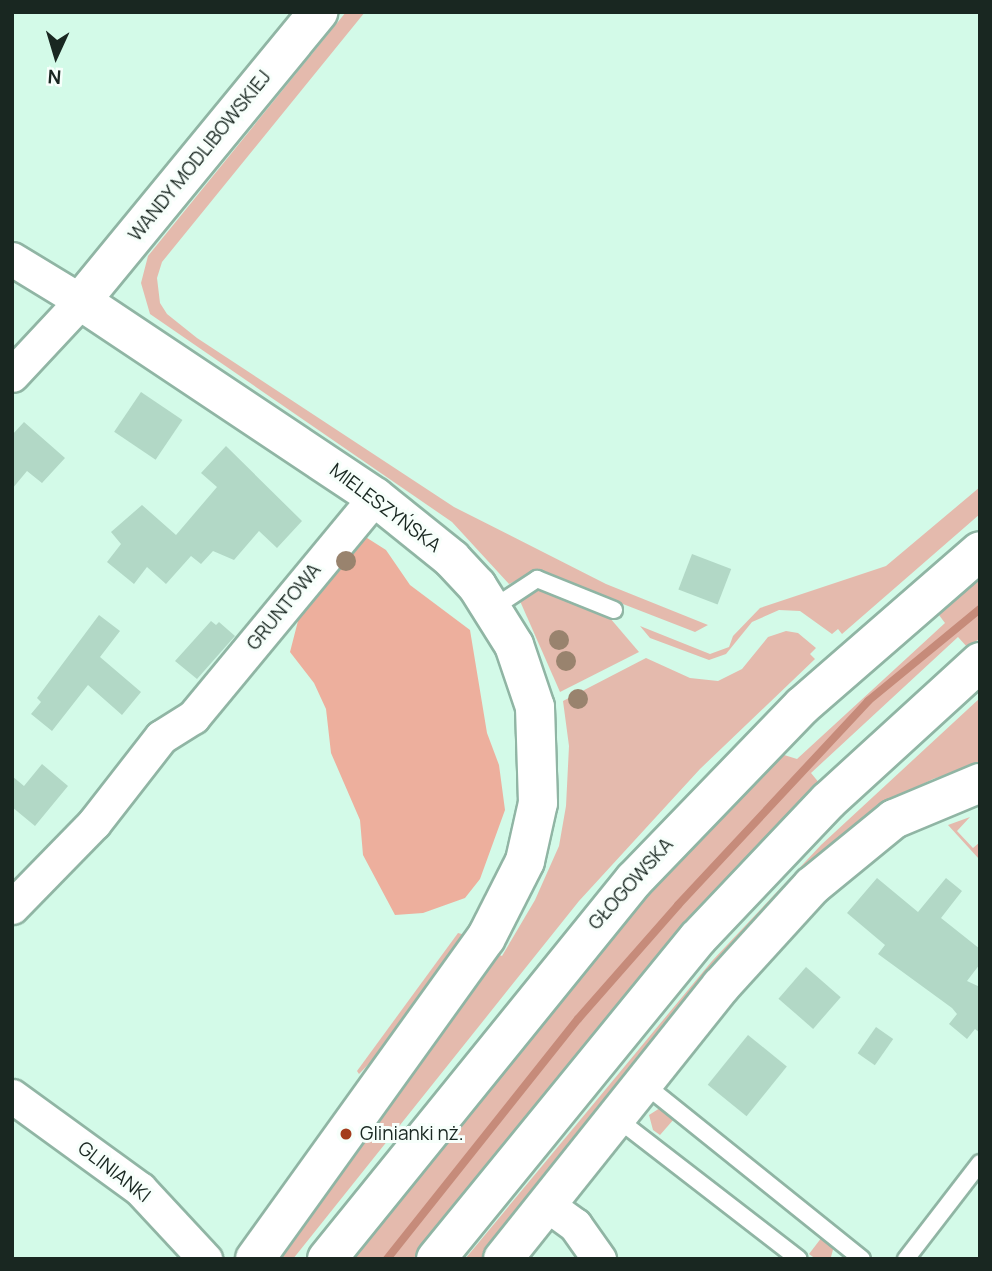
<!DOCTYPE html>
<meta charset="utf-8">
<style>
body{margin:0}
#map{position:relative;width:992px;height:1271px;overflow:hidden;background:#d3fae8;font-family:Manrope,sans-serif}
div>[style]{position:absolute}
.green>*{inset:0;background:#e4baad}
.forest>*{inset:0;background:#edaf9d}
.stream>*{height:8px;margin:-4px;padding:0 4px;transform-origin:4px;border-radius:4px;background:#c68b7a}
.building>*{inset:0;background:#b2d8c6;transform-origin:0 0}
.roads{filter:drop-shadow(2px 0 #90b5a4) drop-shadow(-2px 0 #90b5a4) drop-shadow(0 2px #90b5a4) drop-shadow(0 -2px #90b5a4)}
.lane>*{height:16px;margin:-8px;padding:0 8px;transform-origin:8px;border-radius:8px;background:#fff}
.street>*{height:33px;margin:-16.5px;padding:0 16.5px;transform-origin:16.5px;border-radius:16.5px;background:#fff}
.secondary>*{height:38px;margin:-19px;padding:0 19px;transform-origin:19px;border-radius:19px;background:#fff}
.trees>*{width:20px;height:20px;margin:-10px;border-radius:50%;background:#99836e}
.dots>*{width:19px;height:19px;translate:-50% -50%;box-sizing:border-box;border:4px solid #f7fffb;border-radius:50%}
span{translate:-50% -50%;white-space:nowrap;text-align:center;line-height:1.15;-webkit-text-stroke:6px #f7fffb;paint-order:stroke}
.street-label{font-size:19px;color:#192721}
.poi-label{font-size:19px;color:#192721}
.left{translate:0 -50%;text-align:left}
.frame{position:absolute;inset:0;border:14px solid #192721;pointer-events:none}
.north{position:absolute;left:21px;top:21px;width:70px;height:70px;-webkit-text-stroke:5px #f7fffb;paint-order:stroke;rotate:184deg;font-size:19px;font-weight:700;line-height:28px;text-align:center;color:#192721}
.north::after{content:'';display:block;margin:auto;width:24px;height:32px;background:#192721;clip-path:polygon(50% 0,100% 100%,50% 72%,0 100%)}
</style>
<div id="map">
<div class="green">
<div style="clip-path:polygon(346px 12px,365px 12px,162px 262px,157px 278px,160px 303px,167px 314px,197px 338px,454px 507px,606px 584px,708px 625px,695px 632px,538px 571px,509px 584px,452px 522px,150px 314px,141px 283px,148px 256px)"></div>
<div style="clip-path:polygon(980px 487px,980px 514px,842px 634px,838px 629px,832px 634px,800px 611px,779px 610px,752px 622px,726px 654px,709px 660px,650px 638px,640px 626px,710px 654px,729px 647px,733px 636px,760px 608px,886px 566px)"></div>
<div style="clip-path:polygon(980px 575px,980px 638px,968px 648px,958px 637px,811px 773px,820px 784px,653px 962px,413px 1259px,351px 1259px,616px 929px,680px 858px,781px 754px,797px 759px,945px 623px,936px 611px)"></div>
<div style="clip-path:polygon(541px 586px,604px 611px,639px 652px,560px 692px,520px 601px)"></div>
<div style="clip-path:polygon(786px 631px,798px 633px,816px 648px,810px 654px,815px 659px,700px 769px,579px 901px,293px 1259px,273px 1259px,495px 953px,502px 956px,535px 900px,559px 846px,566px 806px,569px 746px,563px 701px,646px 658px,690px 678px,718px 681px,742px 669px,768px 637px)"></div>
<div style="clip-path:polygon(980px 698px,980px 764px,933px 779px,876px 807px,827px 848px,786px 892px,484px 1259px,465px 1259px,712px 961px,821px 845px)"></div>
<div style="clip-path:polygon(970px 817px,957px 831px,973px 848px,980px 842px,979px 859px,948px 825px)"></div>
<div style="clip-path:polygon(458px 933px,469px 936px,392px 1040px,359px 1074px,357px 1071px)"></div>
<div style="clip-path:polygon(660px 1108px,667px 1111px,834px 1246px,831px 1257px,816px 1259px,809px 1254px,822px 1237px,674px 1119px,660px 1135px,653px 1130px,649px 1115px)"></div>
</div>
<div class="forest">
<div style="clip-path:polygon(364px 536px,386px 550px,410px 585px,470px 630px,487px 733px,499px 765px,505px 810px,480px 879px,465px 898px,423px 913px,395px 915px,363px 855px,360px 820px,331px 753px,326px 709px,314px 683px,290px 652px,299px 617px,327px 569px)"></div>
</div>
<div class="stream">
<div style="left:387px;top:1259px;width:307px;rotate:-51.5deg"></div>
<div style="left:578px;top:1019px;width:152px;rotate:-48.7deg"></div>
<div style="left:678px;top:905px;width:279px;rotate:-47deg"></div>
<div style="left:868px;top:701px;width:145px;rotate:-39.4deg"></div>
</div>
<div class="building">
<div style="left:141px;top:392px;width:50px;height:48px;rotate:34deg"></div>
<div style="clip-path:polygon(24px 422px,65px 458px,42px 483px,27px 471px,12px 489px,12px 435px)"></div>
<div style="clip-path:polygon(226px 446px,302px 521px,277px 548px,259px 531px,234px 560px,213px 551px,201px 564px,191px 556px,166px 584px,147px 567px,134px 584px,107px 562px,121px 544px,111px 532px,142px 505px,176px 535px,217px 487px,201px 473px)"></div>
<div style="left:692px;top:554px;width:42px;height:38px;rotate:21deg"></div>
<div style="clip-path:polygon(99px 615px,120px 631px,100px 657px,141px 692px,122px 715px,88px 685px,52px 731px,31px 714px,41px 702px,37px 698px)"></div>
<div style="clip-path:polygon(211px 621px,216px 625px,219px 622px,235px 636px,197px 679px,175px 661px)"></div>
<div style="clip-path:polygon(42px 764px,68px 786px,35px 826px,12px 807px,12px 776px,24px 786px)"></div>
<div style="clip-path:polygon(877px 878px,918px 912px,946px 878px,962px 891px,941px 918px,980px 949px,980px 964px,967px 981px,980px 987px,980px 1033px,975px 1029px,967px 1039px,949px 1024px,957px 1014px,952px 1008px,878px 954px,885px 945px,847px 913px)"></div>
<div style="left:806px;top:967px;width:46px;height:42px;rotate:41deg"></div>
<div style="left:876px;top:1027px;width:21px;height:32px;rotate:35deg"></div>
<div style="left:748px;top:1035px;width:50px;height:64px;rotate:39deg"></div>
</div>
<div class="roads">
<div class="lane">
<div style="left:493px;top:608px;width:53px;rotate:-33.4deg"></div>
<div style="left:537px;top:579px;width:83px;rotate:21.9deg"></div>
<div style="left:643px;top:1083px;width:281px;rotate:38.8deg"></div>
<div style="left:615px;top:1117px;width:232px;rotate:37.7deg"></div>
<div style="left:906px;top:1259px;width:121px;rotate:-52.4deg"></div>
</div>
<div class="street">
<div style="left:12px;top:259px;width:81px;rotate:31.3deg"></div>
<div style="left:81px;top:301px;width:101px;rotate:133deg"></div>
<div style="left:12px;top:907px;width:117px;rotate:-45.7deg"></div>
<div style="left:94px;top:823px;width:109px;rotate:-52.1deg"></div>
<div style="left:161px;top:737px;width:38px;rotate:-32deg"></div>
<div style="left:193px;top:717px;width:286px;rotate:-50.4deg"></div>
<div style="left:12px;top:1096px;width:158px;rotate:36deg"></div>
<div style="left:140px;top:1189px;width:96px;rotate:47.1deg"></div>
<div style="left:546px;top:1204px;width:36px;rotate:36deg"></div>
<div style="left:575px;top:1225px;width:42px;rotate:54.8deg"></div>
</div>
<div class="secondary">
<div style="left:255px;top:1259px;width:395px;rotate:-54.3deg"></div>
<div style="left:486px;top:938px;width:86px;rotate:-63.1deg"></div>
<div style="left:525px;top:861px;width:59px;rotate:-77.4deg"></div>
<div style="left:538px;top:803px;width:96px;rotate:-91.8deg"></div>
<div style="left:535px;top:707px;width:65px;rotate:-108.7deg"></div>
<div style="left:514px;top:645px;width:70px;rotate:-122.1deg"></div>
<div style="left:477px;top:586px;width:37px;rotate:-133deg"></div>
<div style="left:452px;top:559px;width:99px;rotate:-141.2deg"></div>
<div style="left:375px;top:497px;width:353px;rotate:-146.3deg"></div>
<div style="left:81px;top:301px;width:374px;rotate:-50.6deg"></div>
<div style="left:327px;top:1259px;width:488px;rotate:-51deg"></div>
<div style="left:634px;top:880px;width:242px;rotate:-46deg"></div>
<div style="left:802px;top:706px;width:236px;rotate:-41deg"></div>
<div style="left:436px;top:1259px;width:414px;rotate:-50.8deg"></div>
<div style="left:698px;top:938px;width:189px;rotate:-46.5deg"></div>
<div style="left:828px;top:801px;width:206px;rotate:-42.4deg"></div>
<div style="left:503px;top:1259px;width:349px;rotate:-51.4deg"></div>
<div style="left:721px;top:986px;width:135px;rotate:-47.7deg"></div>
<div style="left:812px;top:886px;width:106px;rotate:-39.3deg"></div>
<div style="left:894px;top:819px;width:93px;rotate:-22.7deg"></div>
</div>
</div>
<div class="trees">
<div style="left:346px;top:561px"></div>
<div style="left:559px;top:640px"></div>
<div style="left:566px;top:661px"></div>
<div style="left:578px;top:699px"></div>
</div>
<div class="dots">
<div style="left:346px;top:1134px;background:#a43c1d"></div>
</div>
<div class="street-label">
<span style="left:200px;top:156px;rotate:-51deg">WANDY MODLIBOWSKIEJ</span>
<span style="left:385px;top:508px;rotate:37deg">MIELESZYŃSKA</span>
<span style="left:284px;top:607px;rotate:-51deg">GRUNTOWA</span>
<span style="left:631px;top:884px;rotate:-48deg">GŁOGOWSKA</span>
<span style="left:114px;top:1172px;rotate:38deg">GLINIANKI</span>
</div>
<div class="poi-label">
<span class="left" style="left:360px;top:1134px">Glinianki nż.</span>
</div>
<div class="frame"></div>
<div class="north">N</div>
</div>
